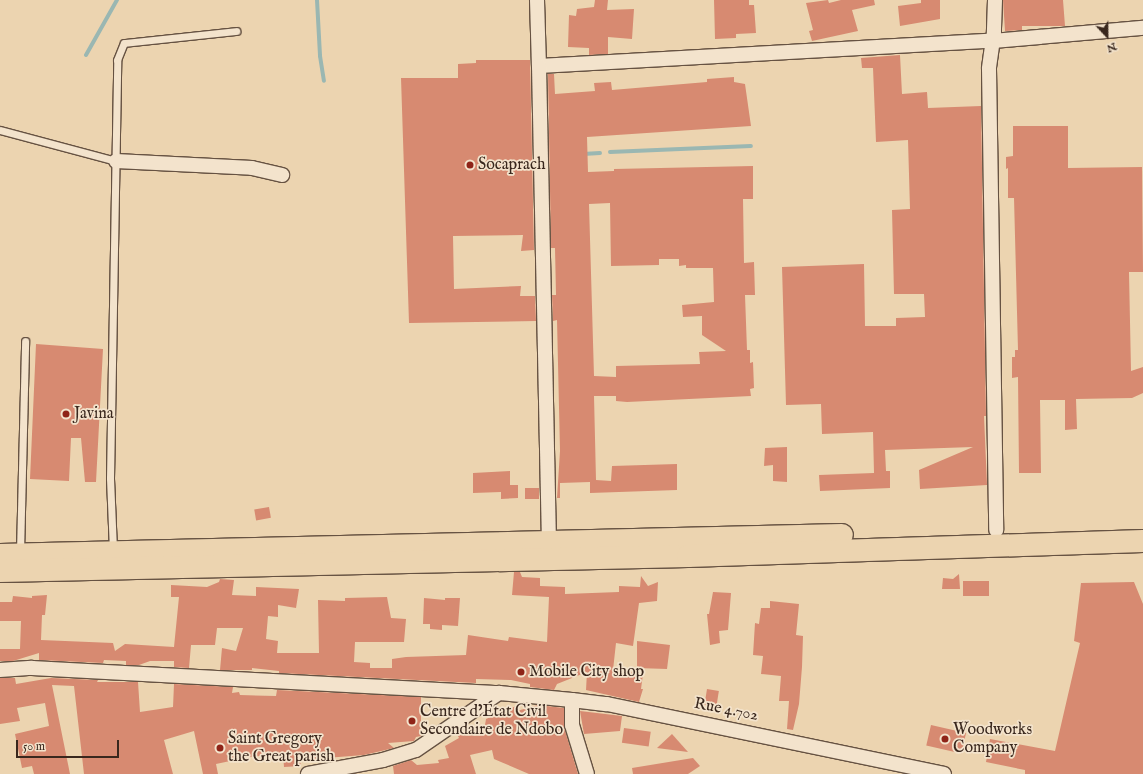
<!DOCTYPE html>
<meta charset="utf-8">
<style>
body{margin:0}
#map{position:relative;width:1143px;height:774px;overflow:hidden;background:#ecd4b0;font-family:"IM FELL English",serif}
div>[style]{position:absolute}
.stream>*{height:4px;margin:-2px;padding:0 2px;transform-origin:2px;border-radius:2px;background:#9ab7b2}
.building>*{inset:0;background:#d78a71;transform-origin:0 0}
.roads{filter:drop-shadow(1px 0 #665242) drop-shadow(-1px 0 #665242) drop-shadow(0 1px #665242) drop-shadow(0 -1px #665242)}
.lane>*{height:7px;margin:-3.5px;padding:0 3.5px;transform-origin:3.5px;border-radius:3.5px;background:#f3e3cc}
.street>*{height:14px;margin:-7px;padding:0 7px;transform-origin:7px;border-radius:7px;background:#f3e3cc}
.highway>*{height:22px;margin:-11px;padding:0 11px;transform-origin:11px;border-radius:11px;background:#ecd4b0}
.dots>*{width:11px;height:11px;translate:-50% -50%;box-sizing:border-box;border:2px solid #f3e3cc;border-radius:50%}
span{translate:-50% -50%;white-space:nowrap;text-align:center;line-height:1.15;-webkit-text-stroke:3.5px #f3e3cc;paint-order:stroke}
.poi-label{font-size:16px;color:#39271d}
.left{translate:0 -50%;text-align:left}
.street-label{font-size:16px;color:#39271d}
.north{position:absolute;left:1087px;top:16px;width:40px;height:40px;-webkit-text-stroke:3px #f3e3cc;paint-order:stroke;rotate:158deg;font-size:11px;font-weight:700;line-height:16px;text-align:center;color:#39271d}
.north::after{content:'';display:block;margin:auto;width:14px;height:18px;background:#39271d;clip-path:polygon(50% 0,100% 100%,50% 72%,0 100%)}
.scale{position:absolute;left:16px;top:740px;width:103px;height:18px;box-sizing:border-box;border:2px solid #39271d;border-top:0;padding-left:5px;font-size:12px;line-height:14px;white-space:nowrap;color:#39271d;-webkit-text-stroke:3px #f3e3cc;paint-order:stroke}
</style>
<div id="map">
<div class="stream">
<div style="left:317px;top:0;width:56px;rotate:86.9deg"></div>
<div style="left:320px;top:56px;width:25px;rotate:81deg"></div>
<div style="left:86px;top:55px;width:63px;rotate:-60.6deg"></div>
<div style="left:610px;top:152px;width:141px;rotate:-2.4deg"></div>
<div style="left:583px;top:154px;width:17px;rotate:-3deg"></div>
</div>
<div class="building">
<div style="clip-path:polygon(595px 0,608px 0,607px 10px,634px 9px,632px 39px,608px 37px,608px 54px,589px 55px,589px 48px,568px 47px,569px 15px,576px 16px,577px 9px,594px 7px)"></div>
<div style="clip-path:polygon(714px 0,749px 0,749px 5px,754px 5px,756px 33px,736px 34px,736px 38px,715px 39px)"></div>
<div style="clip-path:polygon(828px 0,829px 3px,841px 0,874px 0,875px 5px,852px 10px,858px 31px,812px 41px,809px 31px,813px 30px,806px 3px)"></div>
<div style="clip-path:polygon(921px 0,940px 0,940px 19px,900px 26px,898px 6px,921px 3px)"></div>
<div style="clip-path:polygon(1003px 0,1063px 0,1065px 26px,1022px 26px,1022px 30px,1005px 31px)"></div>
<div style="clip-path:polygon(900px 55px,902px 94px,927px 92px,928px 108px,981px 106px,986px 416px,984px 416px,987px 485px,920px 489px,919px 470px,973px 447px,885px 450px,886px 471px,890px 471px,890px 488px,820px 491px,819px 475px,874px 473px,873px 432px,822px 434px,821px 404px,786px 405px,782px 267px,864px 264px,865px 326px,896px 326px,896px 318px,925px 317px,924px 294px,894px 294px,892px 210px,910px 209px,908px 140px,876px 142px,873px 68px,862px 68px,861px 58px)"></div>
<div style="clip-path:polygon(476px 60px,530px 60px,534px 250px,521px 251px,523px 235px,453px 236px,454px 289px,521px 286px,520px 296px,535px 296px,536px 321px,409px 323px,401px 78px,458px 78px,458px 64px,476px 63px)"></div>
<div style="clip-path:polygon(evenodd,548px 74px,554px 74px,555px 94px,595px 91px,594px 83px,611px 82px,612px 90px,707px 82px,707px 79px,734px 77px,734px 82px,745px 84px,751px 126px,587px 137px,588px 172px,614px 171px,614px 169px,753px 166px,753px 199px,743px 199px,744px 263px,754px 262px,755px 295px,745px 295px,747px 350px,750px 350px,750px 363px,753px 362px,754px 388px,750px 389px,751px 396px,627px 402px,616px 401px,616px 396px,594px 396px,596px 480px,611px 481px,612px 466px,677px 464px,677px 490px,590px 493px,590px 482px,560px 483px,560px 481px,560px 498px,557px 498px,560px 451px,557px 320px,553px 321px,552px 295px,556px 295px,555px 248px,551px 248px,548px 74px,610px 203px,611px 266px,659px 265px,659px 259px,679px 259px,679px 266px,686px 265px,686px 268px,713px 268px,714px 302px,682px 305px,683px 317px,702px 316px,702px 335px,726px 351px,699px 352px,700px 364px,616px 366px,616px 377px,594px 376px,589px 204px,610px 203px)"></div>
<div style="clip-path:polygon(1013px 126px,1068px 126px,1068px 168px,1142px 167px,1143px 272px,1129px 272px,1131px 371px,1143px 367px,1143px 393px,1132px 398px,1076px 399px,1077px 429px,1065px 430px,1065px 400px,1040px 400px,1041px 473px,1019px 473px,1018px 377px,1012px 378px,1012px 357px,1015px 357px,1015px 350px,1018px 350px,1014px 198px,1008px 198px,1008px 168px,1006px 169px,1006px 157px,1013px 156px)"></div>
<div style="clip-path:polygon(36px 344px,103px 349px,96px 482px,85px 482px,81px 438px,71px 438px,69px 481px,30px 479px)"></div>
<div style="clip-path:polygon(787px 447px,787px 482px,773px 481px,773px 465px,764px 466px,765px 448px)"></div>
<div style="clip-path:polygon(510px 471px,510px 485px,518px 485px,518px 498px,501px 499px,501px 492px,473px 493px,473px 473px)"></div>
<div style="left:525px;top:488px;width:14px;height:11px"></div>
<div style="left:269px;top:507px;width:11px;height:15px;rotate:80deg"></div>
<div style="clip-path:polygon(514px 572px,520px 572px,522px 577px,540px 578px,540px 586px,565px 587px,565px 594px,619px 592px,619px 586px,640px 587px,641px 576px,648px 586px,658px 582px,657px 601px,639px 603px,633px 646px,616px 643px,613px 670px,643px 674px,641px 689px,643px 689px,639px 702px,586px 690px,587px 672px,557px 684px,554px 690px,530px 687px,530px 684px,511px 680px,476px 679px,476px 683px,279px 673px,279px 671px,252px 668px,252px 670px,220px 670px,222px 648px,236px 651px,243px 628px,217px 628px,215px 645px,191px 645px,189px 668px,174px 667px,174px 661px,150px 661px,139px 665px,126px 665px,126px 661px,104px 660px,103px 663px,39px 660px,39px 653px,13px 661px,0 661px,0 649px,20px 649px,21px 621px,0 621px,0 602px,12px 602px,13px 596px,32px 598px,32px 596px,47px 595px,45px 615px,42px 615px,41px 640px,113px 643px,115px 651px,125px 644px,174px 647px,179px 597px,171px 597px,171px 585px,207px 587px,219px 582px,220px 579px,234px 580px,232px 595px,256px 596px,256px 587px,299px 589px,296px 608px,278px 605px,278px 617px,268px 616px,266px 639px,278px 641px,277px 653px,319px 653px,318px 600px,345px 601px,345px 598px,387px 597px,391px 618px,406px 619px,404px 642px,355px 642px,354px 662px,370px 663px,370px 668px,392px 668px,392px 659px,406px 657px,466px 655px,468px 635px,508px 641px,509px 637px,547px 642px,549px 597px,512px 595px)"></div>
<div style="clip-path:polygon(959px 574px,960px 589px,942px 589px,943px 578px,953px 579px)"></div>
<div style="left:963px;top:581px;width:26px;height:15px"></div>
<div style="clip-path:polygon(1134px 582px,1143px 604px,1143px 774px,1025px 774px,1025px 770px,986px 762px,990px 739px,1055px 751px,1080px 643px,1074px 641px,1081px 583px)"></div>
<div style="clip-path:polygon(713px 592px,731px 593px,728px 630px,719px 631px,720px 643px,710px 645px,707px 614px,709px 614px)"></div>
<div style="clip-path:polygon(424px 598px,445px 600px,445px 598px,460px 598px,458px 626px,442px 625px,442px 630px,430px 629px,430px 624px,423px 624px)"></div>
<div style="clip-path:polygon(770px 601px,799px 604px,796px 635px,803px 636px,802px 667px,799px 704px,793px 730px,787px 729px,789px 701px,779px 701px,781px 676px,761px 674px,763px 656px,753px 655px,755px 623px,759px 624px,761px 608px,770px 608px)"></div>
<div style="clip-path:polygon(637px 641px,670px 645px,667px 669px,637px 668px)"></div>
<div style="clip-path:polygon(0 678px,15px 678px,16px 684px,51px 678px,98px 680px,97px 682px,138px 682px,140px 712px,173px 707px,174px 684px,233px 687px,232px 693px,239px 692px,240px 695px,276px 696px,277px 690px,421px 697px,421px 736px,416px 737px,414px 741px,388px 743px,394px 748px,364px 755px,300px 760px,301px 766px,284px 767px,283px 754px,249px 757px,216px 764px,218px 774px,203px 774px,194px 731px,164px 740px,173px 774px,84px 774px,74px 686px,52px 685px,70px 774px,34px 774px,32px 766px,22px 768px,15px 734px,49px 726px,45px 703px,17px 708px,20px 721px,0 724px)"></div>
<div style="left:707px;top:689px;width:12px;height:16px;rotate:9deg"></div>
<div style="clip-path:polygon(538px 705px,564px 708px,564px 727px,578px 774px,529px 774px,494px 759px,492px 750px,470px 755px,476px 774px,394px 774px,393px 766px,411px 760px,417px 765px,439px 763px,438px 760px,449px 758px,445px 746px,459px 738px,458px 736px,485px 725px,486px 719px,516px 706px,517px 711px)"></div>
<div style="clip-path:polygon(580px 711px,622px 716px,620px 731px,584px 734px)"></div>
<div style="left:931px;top:725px;width:36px;height:21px;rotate:13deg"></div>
<div style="left:624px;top:728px;width:27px;height:15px;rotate:8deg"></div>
<div style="clip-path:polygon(672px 734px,688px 752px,657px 748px)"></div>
<div style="clip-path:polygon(693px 758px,700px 766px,688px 774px,633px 774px,632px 768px)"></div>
</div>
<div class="roads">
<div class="lane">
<div style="left:0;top:130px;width:120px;rotate:15deg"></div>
<div style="left:113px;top:550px;width:72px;rotate:-92.4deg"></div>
<div style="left:110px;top:478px;width:418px;rotate:-89deg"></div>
<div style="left:117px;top:60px;width:18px;rotate:-68deg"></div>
<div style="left:124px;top:43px;width:113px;rotate:-6.1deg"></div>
<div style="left:20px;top:552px;width:211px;rotate:-88.6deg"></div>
</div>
<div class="street">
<div style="left:537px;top:0;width:66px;rotate:88.3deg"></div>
<div style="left:539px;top:66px;width:455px;rotate:-3.2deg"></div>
<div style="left:993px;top:41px;width:151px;rotate:-5deg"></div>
<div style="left:995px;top:0;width:32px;rotate:92deg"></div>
<div style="left:994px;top:32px;width:37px;rotate:98deg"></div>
<div style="left:989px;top:69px;width:461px;rotate:89.1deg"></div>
<div style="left:539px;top:66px;width:476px;rotate:88.8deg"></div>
<div style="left:116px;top:161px;width:136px;rotate:2.9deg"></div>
<div style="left:252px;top:168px;width:31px;rotate:13deg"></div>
<div style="left:0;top:670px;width:32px;rotate:-4deg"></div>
<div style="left:32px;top:668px;width:468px;rotate:3.1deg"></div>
<div style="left:499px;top:693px;width:73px;rotate:5.5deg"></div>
<div style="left:572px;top:700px;width:35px;rotate:7deg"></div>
<div style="left:607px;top:704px;width:344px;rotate:11.7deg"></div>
<div style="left:572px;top:700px;width:25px;rotate:90deg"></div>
<div style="left:572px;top:725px;width:51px;rotate:73deg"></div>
<div style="left:308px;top:774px;width:76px;rotate:-10.6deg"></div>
<div style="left:383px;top:760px;width:34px;rotate:-17deg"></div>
<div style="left:416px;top:750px;width:101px;rotate:-34.5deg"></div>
</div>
<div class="highway">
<div style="left:0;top:555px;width:842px;rotate:-1.36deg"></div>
<div style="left:0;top:571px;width:688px;rotate:-1.25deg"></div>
<div style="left:688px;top:556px;width:455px;rotate:-1.9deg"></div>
</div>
</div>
<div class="dots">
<div style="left:470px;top:165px;background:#8f2418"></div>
<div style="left:66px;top:414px;background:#8f2418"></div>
<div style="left:521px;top:672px;background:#8f2418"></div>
<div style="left:412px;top:721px;background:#8f2418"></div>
<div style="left:945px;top:739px;background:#8f2418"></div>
<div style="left:220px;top:748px;background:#8f2418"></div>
</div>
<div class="poi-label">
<span class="left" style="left:478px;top:165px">Socaprach</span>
<span class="left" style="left:74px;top:414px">Javina</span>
<span class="left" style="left:529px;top:672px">Mobile City shop</span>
<span class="left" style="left:420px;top:721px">Centre d’État Civil<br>Secondaire de Ndobo</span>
<span class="left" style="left:953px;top:739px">Woodworks<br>Company</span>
<span class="left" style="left:228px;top:748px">Saint Gregory<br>the Great parish</span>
</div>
<div class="street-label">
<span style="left:726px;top:710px;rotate:11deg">Rue 4.702</span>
</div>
<div class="north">N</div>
<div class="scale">50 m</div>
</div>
